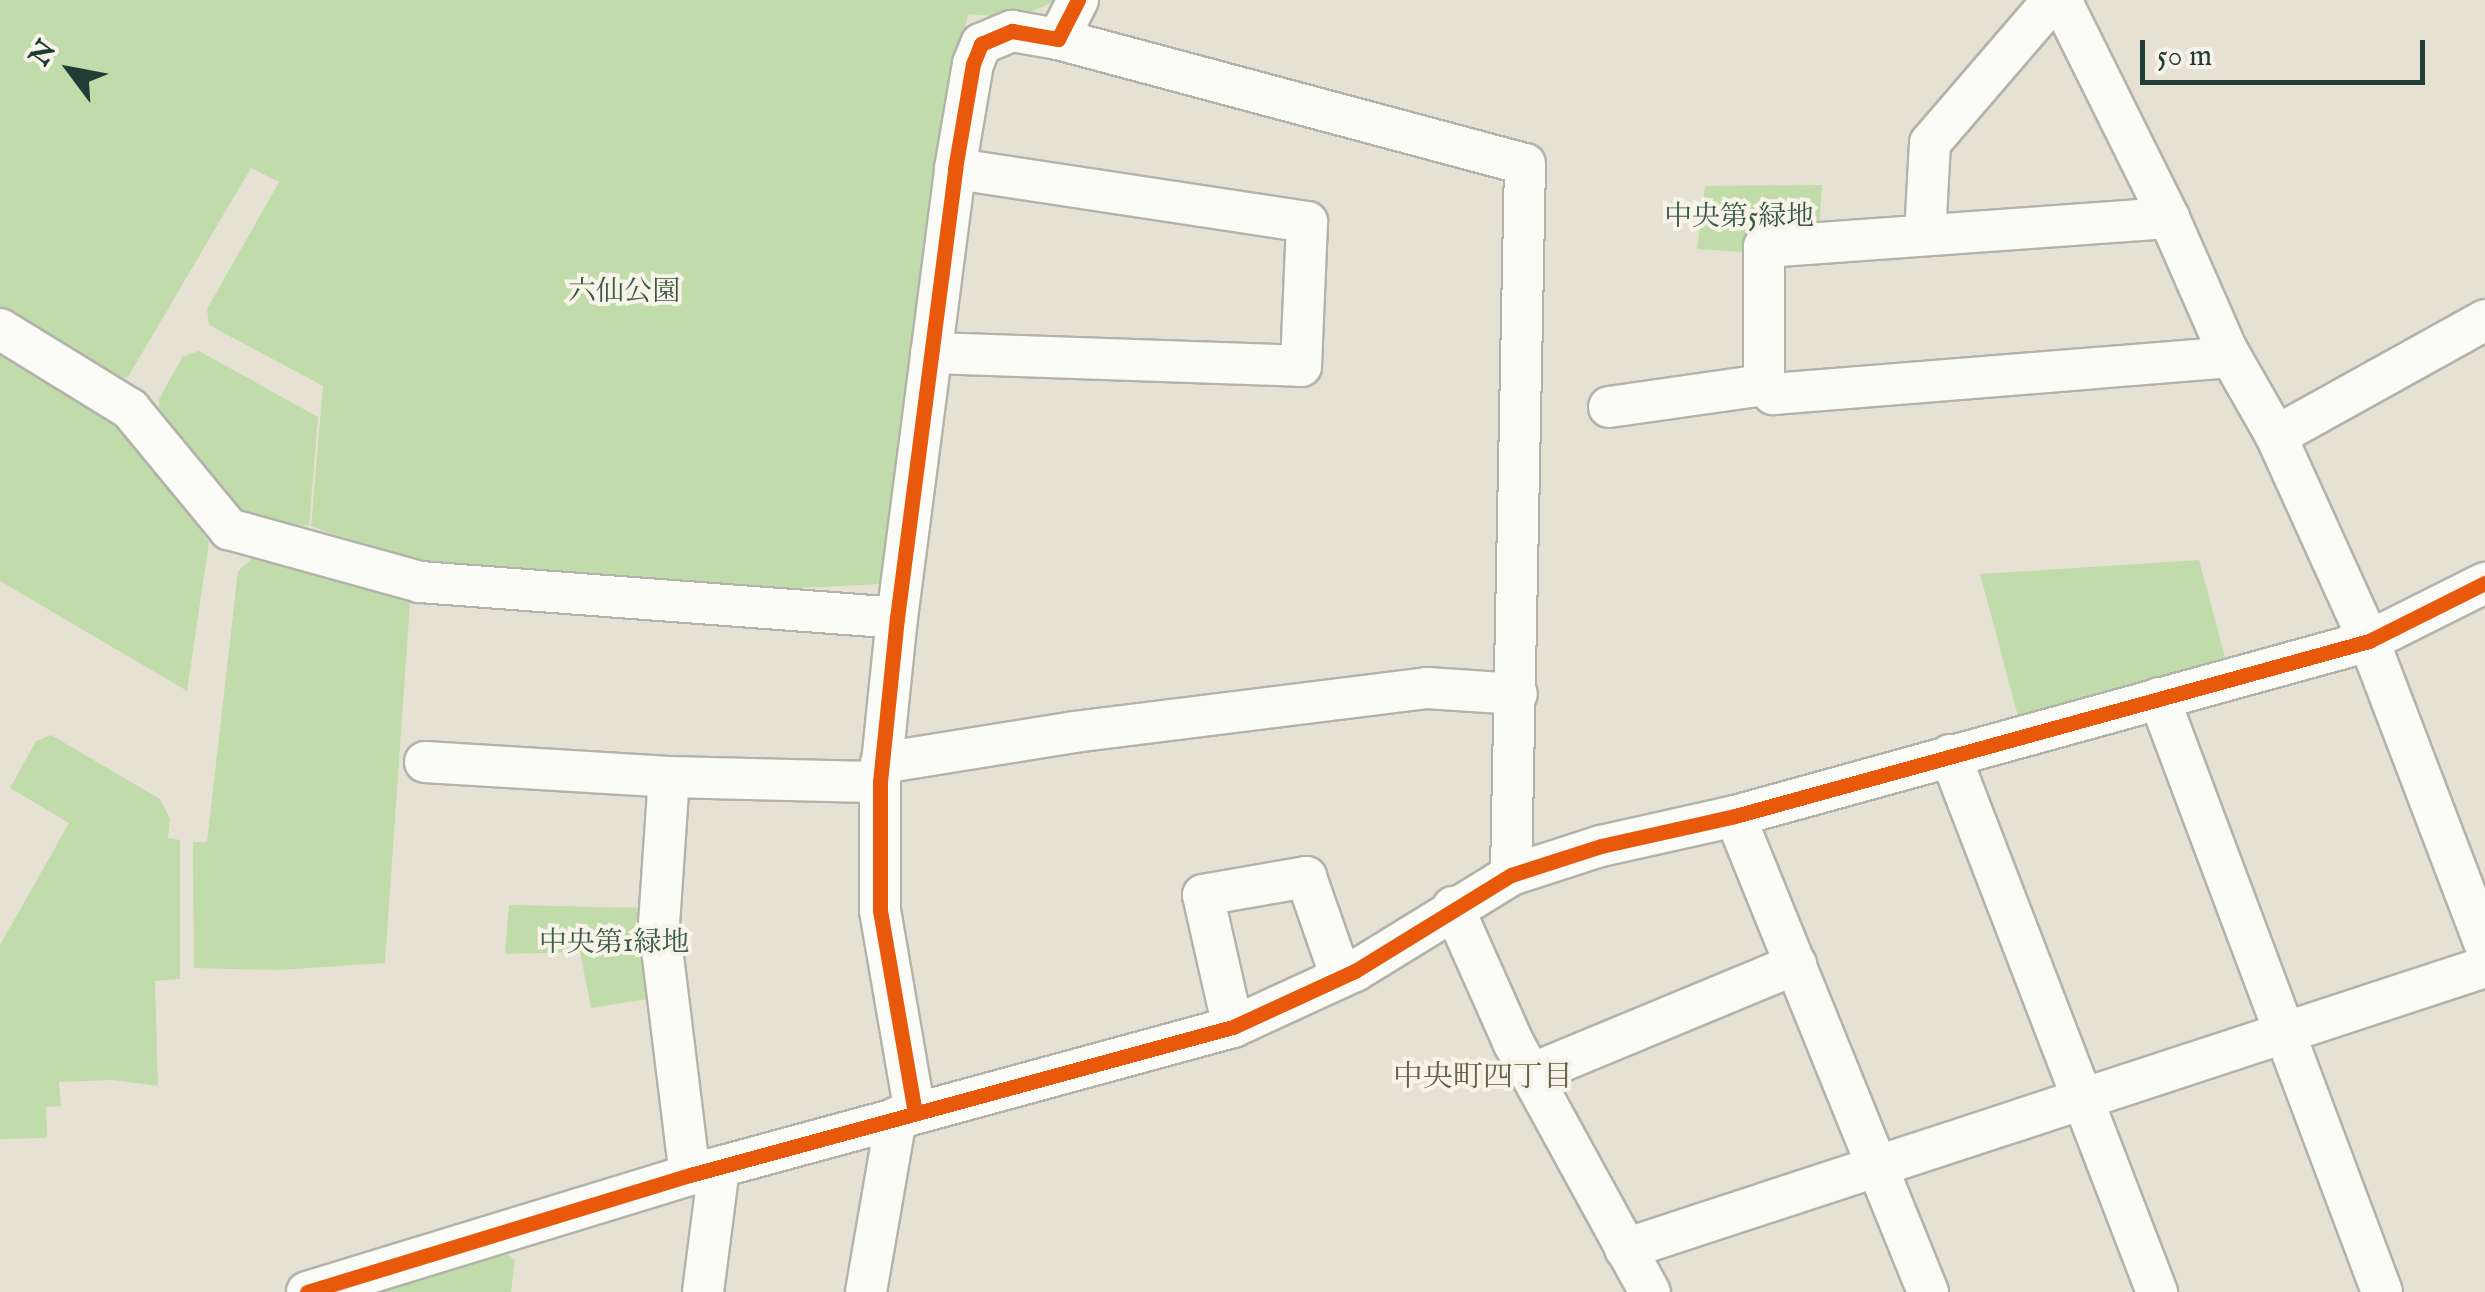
<!DOCTYPE html>
<meta charset="utf-8">
<style>
body{margin:0}
#map{position:relative;width:2485px;height:1292px;overflow:hidden;background:#e6e2d3;font-family:"IM FELL English","Noto Serif JP",serif}
div>[style]{position:absolute}
.green>*{inset:0;background:#c1dcaa}
.roads{filter:drop-shadow(2px 0 #b2b3a9) drop-shadow(-2px 0 #b2b3a9) drop-shadow(0 2px #b2b3a9) drop-shadow(0 -2px #b2b3a9)}
.minor>*{height:40px;margin:-20px;padding:0 20px;transform-origin:20px;border-radius:20px;background:#fbfbf8}
.cycleway>*{height:15px;margin:-7.5px;padding:0 7.5px;transform-origin:7.5px;border-radius:7.5px;background:#e8590c}
span{translate:-50% -50%;white-space:nowrap;text-align:center;line-height:1.15;-webkit-text-stroke:8px #f7f3e8;paint-order:stroke}
.park-label{font-size:28px;color:#395c45}
.neighbourhood-label{font-size:30px;color:#626348}
.north{position:absolute;left:20px;top:20px;width:100px;height:100px;-webkit-text-stroke:8px #f7f3e8;paint-order:stroke;rotate:302deg;font-size:28px;font-weight:700;line-height:40px;text-align:center;color:#1f3d34}
.north::after{content:'';display:block;margin:auto;width:35px;height:45px;background:#1f3d34;clip-path:polygon(50% 0,100% 100%,50% 72%,0 100%)}
.scale{position:absolute;left:2140px;top:40px;width:285px;height:45px;box-sizing:border-box;border:5px solid #1f3d34;border-top:0;padding-left:12px;font-size:30px;line-height:35px;white-space:nowrap;color:#1f3d34;-webkit-text-stroke:8px #f7f3e8;paint-order:stroke}
</style>
<div id="map">
<div class="green">
<div style="clip-path:polygon(0 0,1057px 0,1018px 18px,968px 14px,949px 109px,880px 584px,681px 594px,425px 569px,311px 526px,323px 386px,209px 325px,207px 309px,279px 182px,251px 168px,128px 377px,114px 381px,0 307px)"></div>
<div style="clip-path:polygon(1822px 185px,1819px 234px,1758px 253px,1697px 249px,1705px 186px)"></div>
<div style="clip-path:polygon(0 348px,115px 419px,209px 542px,187px 691px,0 581px)"></div>
<div style="clip-path:polygon(199px 351px,318px 417px,309px 526px,236px 518px,160px 424px,159px 399px,183px 356px)"></div>
<div style="clip-path:polygon(255px 556px,279px 558px,410px 603px,385px 963px,279px 970px,194px 968px,193px 842px,207px 842px,238px 571px)"></div>
<div style="clip-path:polygon(2199px 560px,2231px 679px,2023px 735px,1980px 574px)"></div>
<div style="clip-path:polygon(51px 735px,160px 799px,170px 819px,168px 838px,180px 840px,180px 979px,155px 981px,158px 1086px,113px 1080px,59px 1082px,61px 1106px,46px 1107px,47px 1138px,0 1139px,0 945px,69px 823px,10px 788px,36px 741px)"></div>
<div style="clip-path:polygon(509px 905px,649px 908px,654px 998px,591px 1008px,580px 952px,505px 954px)"></div>
<div style="clip-path:polygon(502px 1250px,515px 1260px,511px 1292px,385px 1292px,385px 1286px)"></div>
</div>
<div class="roads">
<div class="minor">
<div style="left:2061px;top:0;width:243px;rotate:63.6deg"></div>
<div style="left:2169px;top:218px;width:144px;rotate:66.3deg"></div>
<div style="left:2227px;top:350px;width:99px;rotate:60.3deg"></div>
<div style="left:2276px;top:436px;width:225px;rotate:65.6deg"></div>
<div style="left:2369px;top:641px;width:325px;rotate:69.1deg"></div>
<div style="left:1058px;top:39px;width:483px;rotate:15deg"></div>
<div style="left:1525px;top:164px;width:711px;rotate:91.13deg"></div>
<div style="left:1925px;top:235px;width:92px;rotate:-86.9deg"></div>
<div style="left:1930px;top:143px;width:189px;rotate:-49.3deg"></div>
<div style="left:0;top:329px;width:153px;rotate:31.6deg"></div>
<div style="left:130px;top:409px;width:156px;rotate:50.5deg"></div>
<div style="left:229px;top:529px;width:198px;rotate:15.5deg"></div>
<div style="left:420px;top:582px;width:478px;rotate:4.3deg"></div>
<div style="left:931px;top:353px;width:370px;rotate:2deg"></div>
<div style="left:1301px;top:366px;width:144px;rotate:-87.6deg"></div>
<div style="left:1307px;top:222px;width:356px;rotate:-171.4deg"></div>
<div style="left:1764px;top:385px;width:138px;rotate:-90deg"></div>
<div style="left:1764px;top:247px;width:406px;rotate:-4.1deg"></div>
<div style="left:1609px;top:407px;width:157px;rotate:-8.1deg"></div>
<div style="left:1764px;top:385px;width:13px;rotate:45deg"></div>
<div style="left:1773px;top:394px;width:459px;rotate:-4.6deg"></div>
<div style="left:2276px;top:436px;width:239px;rotate:-29deg"></div>
<div style="left:2159px;top:698px;width:634px;rotate:69.42deg"></div>
<div style="left:1950px;top:755px;width:576px;rotate:68.92deg"></div>
<div style="left:425px;top:762px;width:244px;rotate:3.5deg"></div>
<div style="left:669px;top:777px;width:211px;rotate:1.4deg"></div>
<div style="left:881px;top:763px;width:195px;rotate:-9.1deg"></div>
<div style="left:1074px;top:732px;width:356px;rotate:-7.1deg"></div>
<div style="left:1427px;top:688px;width:90px;rotate:3.8deg"></div>
<div style="left:669px;top:777px;width:147px;rotate:93.9deg"></div>
<div style="left:659px;top:924px;width:253px;rotate:83deg"></div>
<div style="left:1735px;top:816px;width:514px;rotate:67.93deg"></div>
<div style="left:1453px;top:907px;width:148px;rotate:66deg"></div>
<div style="left:1513px;top:1042px;width:285px;rotate:61.3deg"></div>
<div style="left:1233px;top:1027px;width:135px;rotate:-102.8deg"></div>
<div style="left:1203px;top:895px;width:105px;rotate:-9.9deg"></div>
<div style="left:1306px;top:877px;width:106px;rotate:70.7deg"></div>
<div style="left:1531px;top:1074px;width:287px;rotate:-22.5deg"></div>
<div style="left:915px;top:1113px;width:206px;rotate:-99.8deg"></div>
<div style="left:880px;top:910px;width:128px;rotate:-90deg"></div>
<div style="left:880px;top:782px;width:165px;rotate:-84.1deg"></div>
<div style="left:897px;top:618px;width:453px;rotate:-82.6deg"></div>
<div style="left:955px;top:169px;width:107px;rotate:-80.3deg"></div>
<div style="left:973px;top:64px;width:22px;rotate:-68deg"></div>
<div style="left:981px;top:44px;width:34px;rotate:-23deg"></div>
<div style="left:1012px;top:31px;width:47px;rotate:9.9deg"></div>
<div style="left:1058px;top:39px;width:44px;rotate:-62.9deg"></div>
<div style="left:1625px;top:1249px;width:905px;rotate:-18.15deg"></div>
<div style="left:307px;top:1292px;width:400px;rotate:-17deg"></div>
<div style="left:690px;top:1175px;width:563px;rotate:-15.25deg"></div>
<div style="left:1233px;top:1027px;width:134px;rotate:-24.7deg"></div>
<div style="left:1355px;top:971px;width:183px;rotate:-31.6deg"></div>
<div style="left:1511px;top:875px;width:95px;rotate:-17.9deg"></div>
<div style="left:1601px;top:846px;width:137px;rotate:-12.6deg"></div>
<div style="left:1735px;top:816px;width:658px;rotate:-15.43deg"></div>
<div style="left:2369px;top:641px;width:130px;rotate:-26.6deg"></div>
<div style="left:703px;top:1292px;width:126px;rotate:-82.7deg"></div>
<div style="left:866px;top:1292px;width:177px;rotate:-80.2deg"></div>
</div>
</div>
<div class="cycleway">
<div style="left:915px;top:1113px;width:206px;rotate:-99.8deg"></div>
<div style="left:880px;top:910px;width:128px;rotate:-90deg"></div>
<div style="left:880px;top:782px;width:165px;rotate:-84.1deg"></div>
<div style="left:897px;top:618px;width:453px;rotate:-82.6deg"></div>
<div style="left:955px;top:169px;width:107px;rotate:-80.3deg"></div>
<div style="left:973px;top:64px;width:22px;rotate:-68deg"></div>
<div style="left:981px;top:44px;width:34px;rotate:-23deg"></div>
<div style="left:1012px;top:31px;width:47px;rotate:9.9deg"></div>
<div style="left:1058px;top:39px;width:44px;rotate:-62.9deg"></div>
<div style="left:307px;top:1292px;width:400px;rotate:-17deg"></div>
<div style="left:690px;top:1175px;width:563px;rotate:-15.25deg"></div>
<div style="left:1233px;top:1027px;width:134px;rotate:-24.7deg"></div>
<div style="left:1355px;top:971px;width:183px;rotate:-31.6deg"></div>
<div style="left:1511px;top:875px;width:95px;rotate:-17.9deg"></div>
<div style="left:1601px;top:846px;width:137px;rotate:-12.6deg"></div>
<div style="left:1735px;top:816px;width:658px;rotate:-15.43deg"></div>
<div style="left:2369px;top:641px;width:130px;rotate:-26.6deg"></div>
</div>
<div class="park-label">
<span style="left:1739px;top:218px">中央第5緑地</span>
<span style="left:624px;top:293px">六仙公園</span>
<span style="left:614px;top:944px">中央第1緑地</span>
</div>
<div class="neighbourhood-label">
<span style="left:1483px;top:1078px">中央町四丁目</span>
</div>
<div class="north">N</div>
<div class="scale">50 m</div>
</div>
